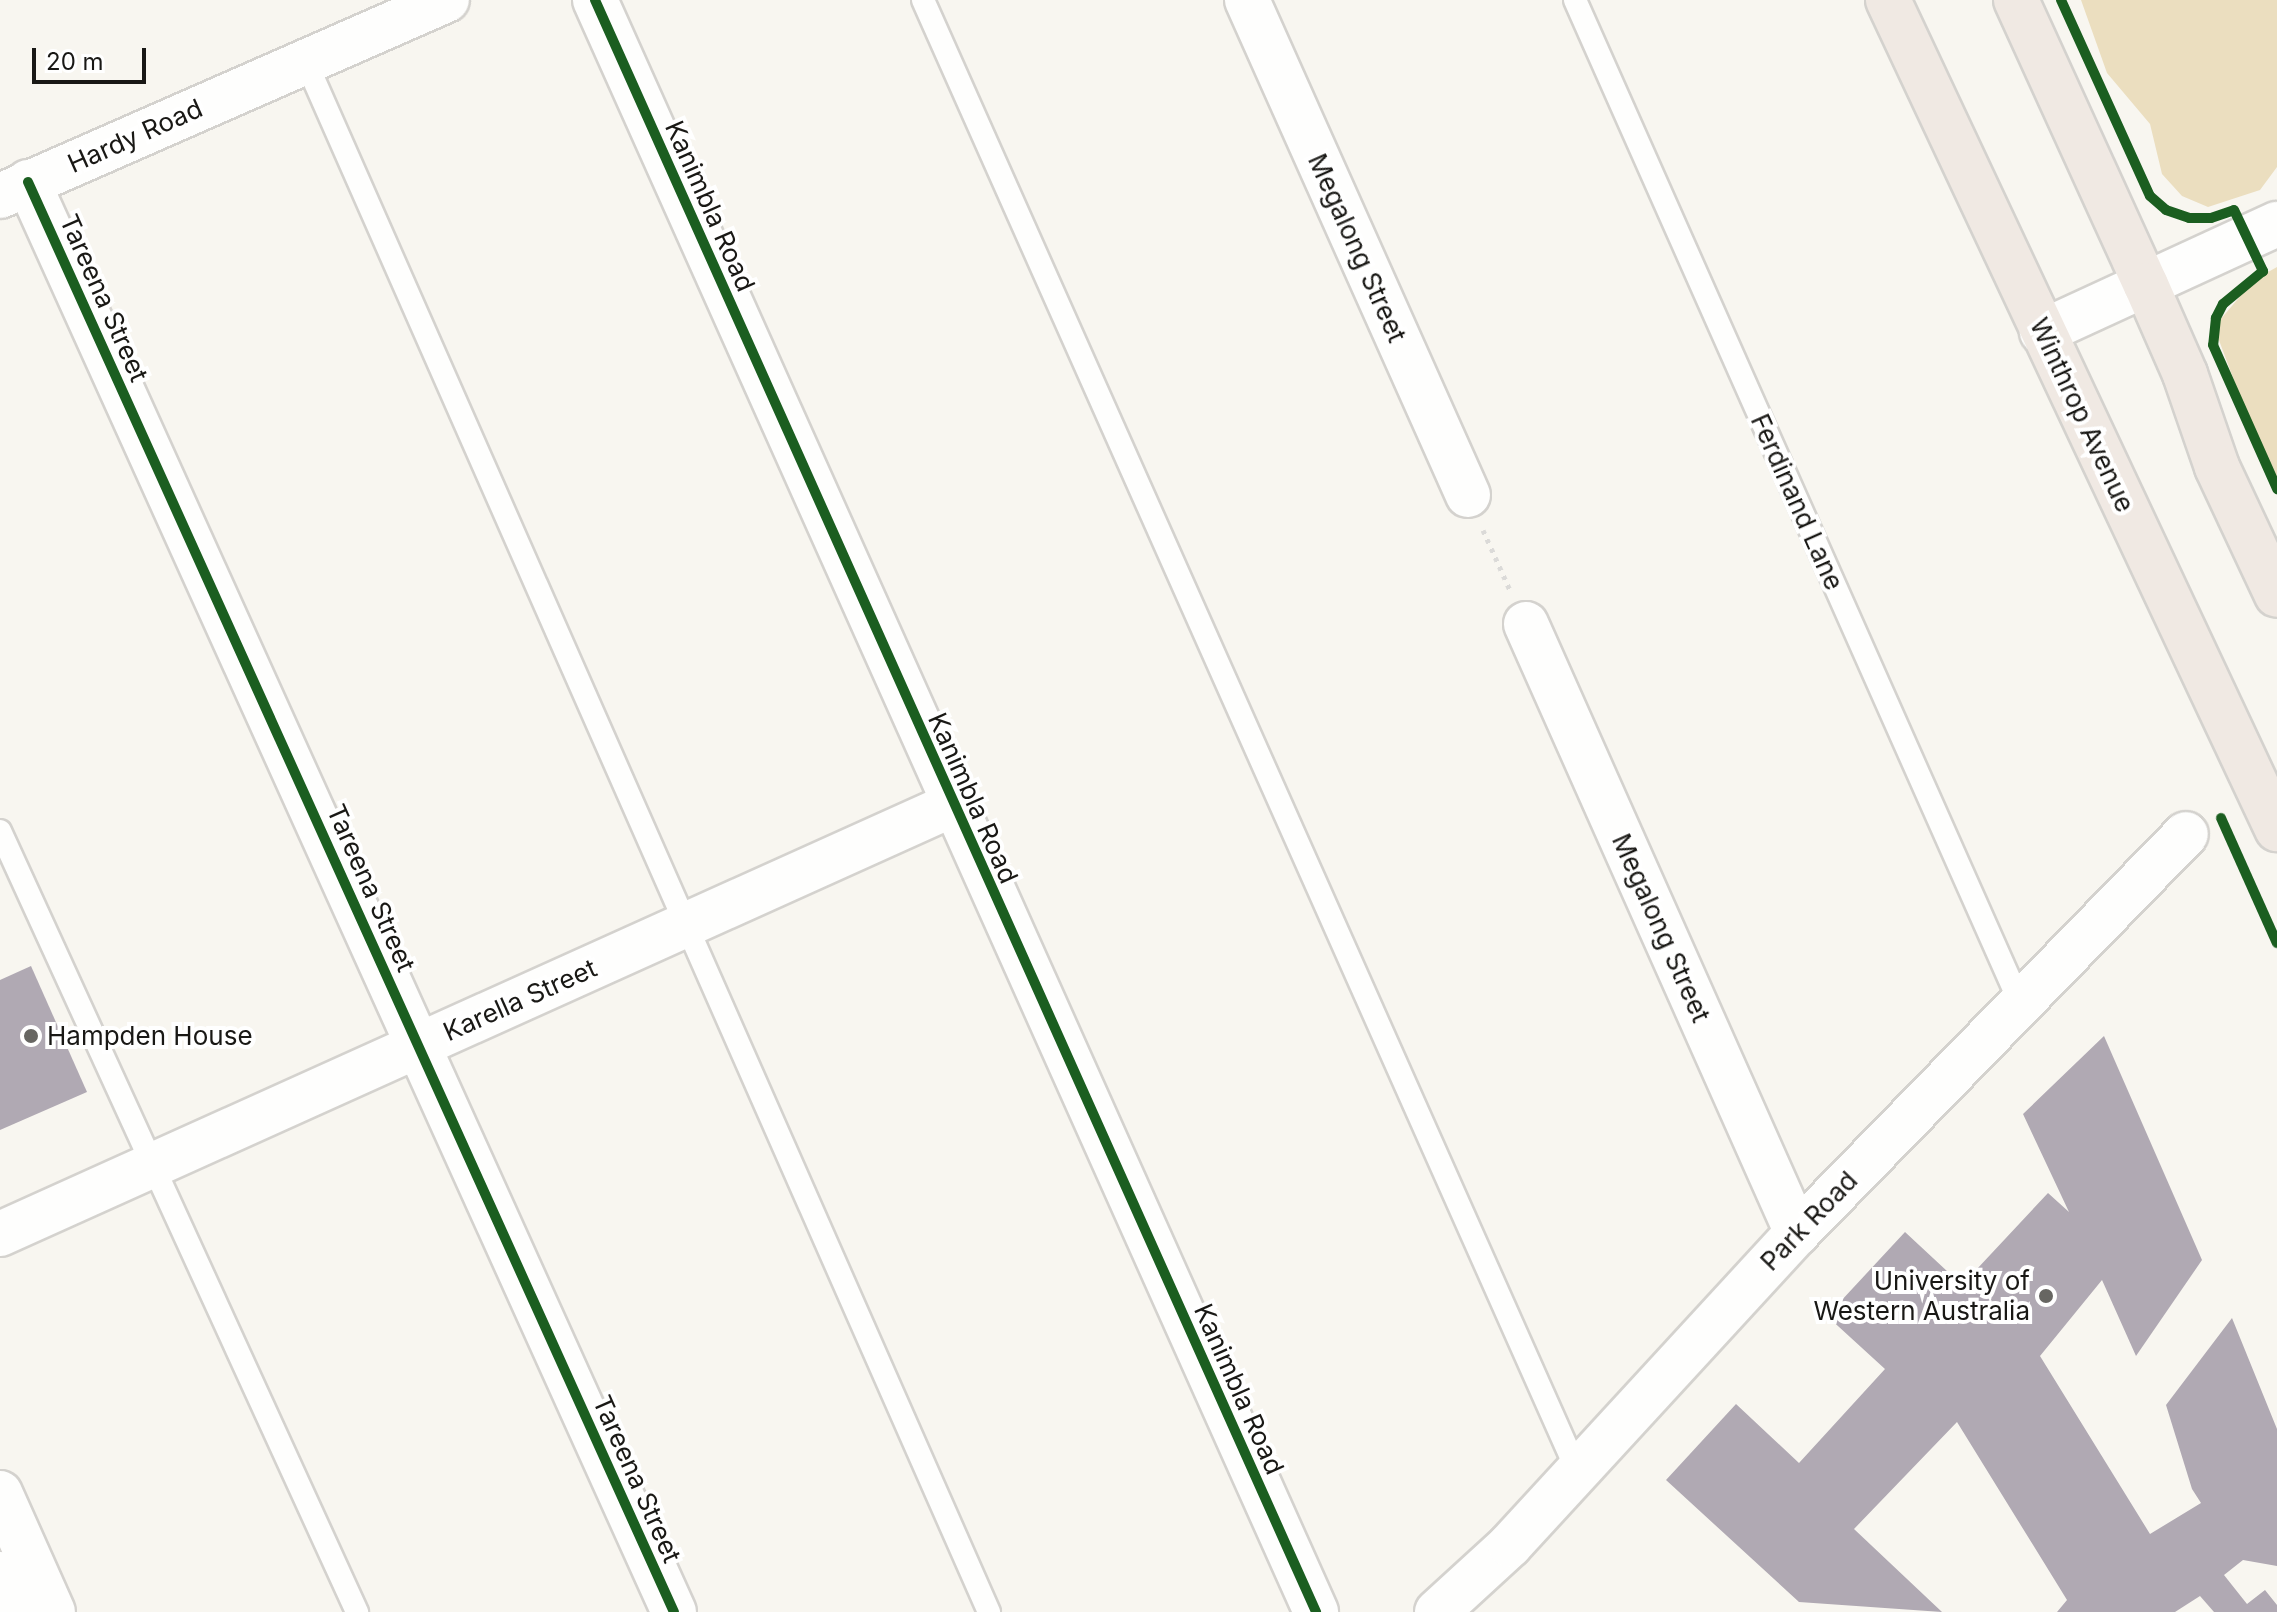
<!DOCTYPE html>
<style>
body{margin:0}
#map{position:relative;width:2277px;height:1612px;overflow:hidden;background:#f8f6f0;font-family:Inter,sans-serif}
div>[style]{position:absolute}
.green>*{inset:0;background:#ebdebf}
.building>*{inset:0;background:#b0a9b3}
.path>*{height:5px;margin-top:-2.5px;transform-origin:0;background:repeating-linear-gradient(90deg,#dbdad8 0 4px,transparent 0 10px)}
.roads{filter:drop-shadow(2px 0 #d4d2ce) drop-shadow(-2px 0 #d4d2ce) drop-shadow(0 2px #d4d2ce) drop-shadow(0 -2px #d4d2ce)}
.lane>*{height:22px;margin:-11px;padding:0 11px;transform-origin:11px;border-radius:11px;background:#fefefd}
.street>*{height:44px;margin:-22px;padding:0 22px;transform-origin:22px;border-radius:22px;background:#fefefd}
.secondary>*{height:44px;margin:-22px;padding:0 22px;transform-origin:22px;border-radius:22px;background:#fefefd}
.primary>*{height:44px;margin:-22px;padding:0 22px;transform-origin:22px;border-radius:22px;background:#f0e9e3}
.cycleway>*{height:10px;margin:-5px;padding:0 5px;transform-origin:5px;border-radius:5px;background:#1b5e20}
.dots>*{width:22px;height:22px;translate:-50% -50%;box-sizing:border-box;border:4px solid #fff;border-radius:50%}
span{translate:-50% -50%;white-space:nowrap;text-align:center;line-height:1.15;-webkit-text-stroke:8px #fff;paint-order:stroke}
.street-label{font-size:26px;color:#191815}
.poi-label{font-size:26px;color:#191815}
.left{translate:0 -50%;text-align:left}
.right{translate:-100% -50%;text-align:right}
.scale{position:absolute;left:32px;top:48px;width:114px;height:36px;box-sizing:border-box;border:4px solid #191815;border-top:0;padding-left:10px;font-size:24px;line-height:28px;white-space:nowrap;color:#191815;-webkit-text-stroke:6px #fff;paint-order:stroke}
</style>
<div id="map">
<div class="green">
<div style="clip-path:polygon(2081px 0,2277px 0,2277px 167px,2260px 190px,2208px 207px,2182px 196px,2162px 174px,2150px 124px,2107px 73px)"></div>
<div style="clip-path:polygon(2277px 267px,2277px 495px,2214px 327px,2254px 280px)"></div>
</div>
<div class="building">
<div style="clip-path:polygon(31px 966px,87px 1092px,0 1130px,0 980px)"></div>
<div style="clip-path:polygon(2104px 1036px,2202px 1260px,2136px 1356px,2102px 1280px,2040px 1356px,2150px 1534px,2201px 1503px,2192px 1489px,2166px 1405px,2232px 1318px,2277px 1429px,2277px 1566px,2243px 1560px,2224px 1575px,2247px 1604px,2265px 1590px,2277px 1605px,2277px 1612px,2214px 1612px,2200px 1596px,2175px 1612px,2057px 1612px,2067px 1600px,1957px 1422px,1854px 1529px,1942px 1612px,1799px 1602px,1666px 1480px,1736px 1404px,1799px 1463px,1885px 1369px,1827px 1316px,1905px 1232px,1962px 1285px,2048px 1193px,2069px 1212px,2023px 1114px)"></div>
</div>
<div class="path">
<div style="left:1483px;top:530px;width:66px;rotate:65.8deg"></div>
</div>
<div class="roads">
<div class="lane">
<div style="left:923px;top:0;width:1609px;rotate:66.02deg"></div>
<div style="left:1575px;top:0;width:1097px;rotate:66.07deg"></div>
<div style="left:306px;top:62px;width:1694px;rotate:66.22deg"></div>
<div style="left:0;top:831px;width:859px;rotate:65.43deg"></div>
</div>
<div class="street">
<div style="left:595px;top:0;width:1766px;rotate:65.9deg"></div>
<div style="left:1247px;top:0;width:542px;rotate:65.94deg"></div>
<div style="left:28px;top:182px;width:1569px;rotate:65.69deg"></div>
<div style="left:0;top:196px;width:488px;rotate:-23.7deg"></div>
<div style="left:2042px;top:332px;width:259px;rotate:-24.7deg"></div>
<div style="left:1526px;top:624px;width:667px;rotate:66.01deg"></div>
<div style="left:0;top:1234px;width:1044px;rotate:-24.26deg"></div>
<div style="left:1437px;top:1612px;width:99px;rotate:-42.5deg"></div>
<div style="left:1510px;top:1545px;width:424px;rotate:-47.4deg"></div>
<div style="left:1797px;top:1233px;width:557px;rotate:-45.73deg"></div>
</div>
<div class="secondary">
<div style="left:0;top:1493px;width:130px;rotate:66deg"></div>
<div style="left:0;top:1574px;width:42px;rotate:65.9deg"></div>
</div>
<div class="primary">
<div style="left:1888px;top:0;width:916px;rotate:64.86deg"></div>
<div style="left:2016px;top:0;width:313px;rotate:65.5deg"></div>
<div style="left:2146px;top:285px;width:97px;rotate:66.3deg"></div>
<div style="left:2185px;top:374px;width:98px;rotate:71deg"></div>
<div style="left:2217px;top:467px;width:141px;rotate:64.9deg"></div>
</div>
</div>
<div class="cycleway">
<div style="left:595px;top:0;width:1766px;rotate:65.9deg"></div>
<div style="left:2061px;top:0;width:215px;rotate:65.6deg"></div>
<div style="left:2150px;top:196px;width:21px;rotate:41deg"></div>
<div style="left:2166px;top:210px;width:24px;rotate:19deg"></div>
<div style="left:2189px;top:218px;width:22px"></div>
<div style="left:2211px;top:218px;width:24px;rotate:-19deg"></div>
<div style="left:2234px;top:210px;width:68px;rotate:64.6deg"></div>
<div style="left:2263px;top:271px;width:52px;rotate:140.5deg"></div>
<div style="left:2223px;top:304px;width:16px;rotate:117deg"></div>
<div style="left:2216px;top:318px;width:27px;rotate:96deg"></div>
<div style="left:2213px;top:345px;width:158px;rotate:66deg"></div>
<div style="left:28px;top:182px;width:1569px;rotate:65.69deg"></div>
<div style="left:2221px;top:818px;width:137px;rotate:65.9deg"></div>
</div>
<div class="dots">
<div style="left:31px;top:1036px;background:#676662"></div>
<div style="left:2046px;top:1296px;background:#676662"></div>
</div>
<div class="street-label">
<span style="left:135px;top:136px;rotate:-24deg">Hardy Road</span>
<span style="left:710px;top:206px;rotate:66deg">Kanimbla Road</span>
<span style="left:1357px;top:248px;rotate:66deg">Megalong Street</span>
<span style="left:104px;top:298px;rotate:66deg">Tareena Street</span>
<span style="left:2082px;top:415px;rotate:65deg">Winthrop Avenue</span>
<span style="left:1797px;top:502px;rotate:66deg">Ferdinand Lane</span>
<span style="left:973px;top:798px;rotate:66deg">Kanimbla Road</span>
<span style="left:371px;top:888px;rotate:66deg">Tareena Street</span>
<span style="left:1661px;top:928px;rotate:66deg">Megalong Street</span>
<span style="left:520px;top:1000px;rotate:-24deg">Karella Street</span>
<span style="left:1809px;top:1221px;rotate:-46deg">Park Road</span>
<span style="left:1239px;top:1389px;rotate:66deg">Kanimbla Road</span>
<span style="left:637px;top:1479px;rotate:66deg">Tareena Street</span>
</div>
<div class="poi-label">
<span class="left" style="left:47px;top:1036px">Hampden House</span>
<span class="right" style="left:2030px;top:1296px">University of<br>Western Australia</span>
</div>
<div class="scale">20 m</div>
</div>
